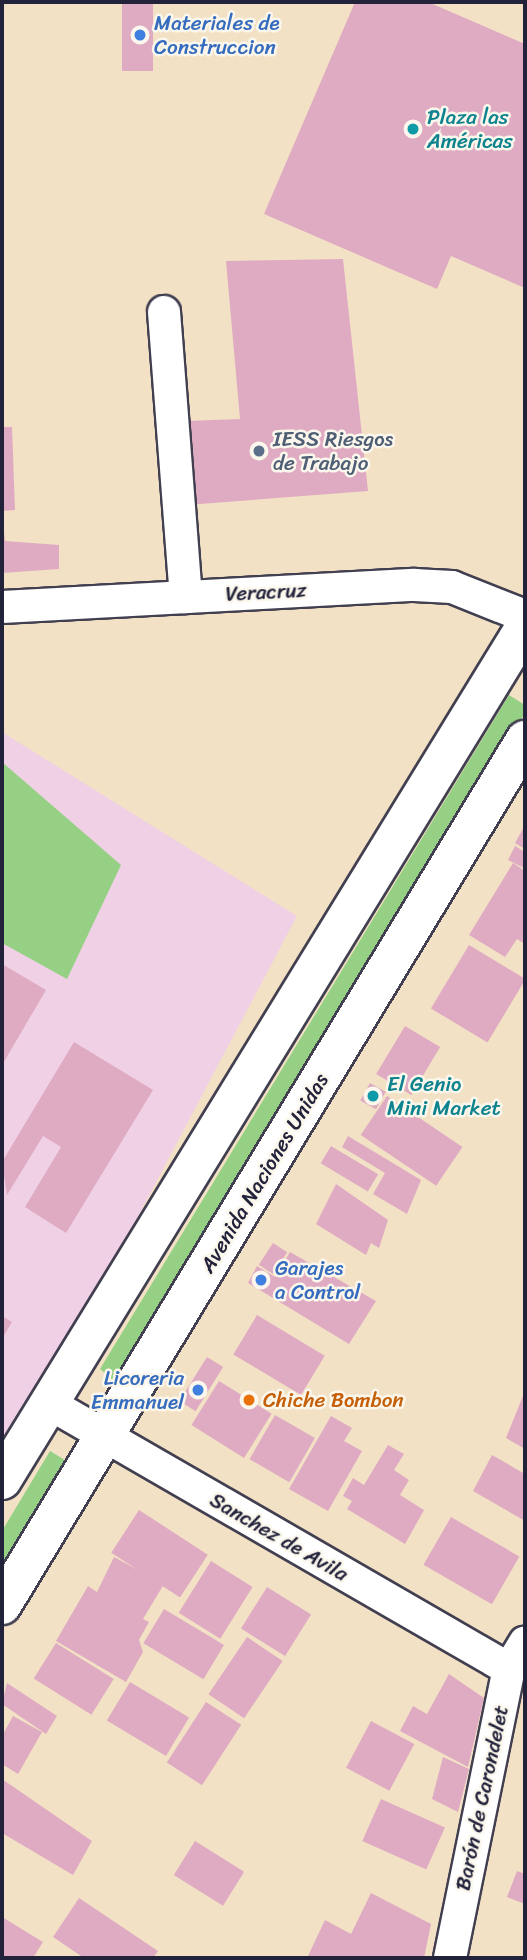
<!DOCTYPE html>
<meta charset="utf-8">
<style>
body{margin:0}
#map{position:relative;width:527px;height:1960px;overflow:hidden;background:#f3e1c5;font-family:Sriracha,sans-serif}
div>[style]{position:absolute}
.built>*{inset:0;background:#f0d0e5}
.green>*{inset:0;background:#95d084}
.building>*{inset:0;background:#dfabc3;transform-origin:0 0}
.roads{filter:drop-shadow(2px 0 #413f50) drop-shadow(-2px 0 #413f50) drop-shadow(0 2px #413f50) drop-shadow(0 -2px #413f50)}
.street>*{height:32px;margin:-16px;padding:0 16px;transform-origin:16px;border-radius:16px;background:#fff}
.primary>*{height:38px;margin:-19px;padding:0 19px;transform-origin:19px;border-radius:19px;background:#fff}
.dots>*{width:19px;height:19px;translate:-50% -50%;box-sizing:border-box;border:4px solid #fbf7ec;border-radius:50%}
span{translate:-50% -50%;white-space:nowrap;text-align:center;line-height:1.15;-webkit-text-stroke:5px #fbf7ec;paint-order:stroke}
.shop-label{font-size:21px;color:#366cbe}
.left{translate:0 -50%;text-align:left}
.right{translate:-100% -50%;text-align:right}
.culture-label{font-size:21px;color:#0d838f}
.service-label{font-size:21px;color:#4e5e75}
.street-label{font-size:21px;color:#22223b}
.food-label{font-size:21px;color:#c56008}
.frame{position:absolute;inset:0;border:4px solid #22223b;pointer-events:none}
</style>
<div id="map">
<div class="built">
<div style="clip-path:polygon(2px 732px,297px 916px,2px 1473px)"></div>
</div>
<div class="green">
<div style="clip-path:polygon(509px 695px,525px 705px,525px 713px,119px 1385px,100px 1369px)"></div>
<div style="clip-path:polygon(2px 762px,121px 865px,67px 979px,2px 943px)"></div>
<div style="clip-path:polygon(50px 1451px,70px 1463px,2px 1576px,2px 1531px)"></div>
</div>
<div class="building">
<div style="left:122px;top:2px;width:31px;height:69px"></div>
<div style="clip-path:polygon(355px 2px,428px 2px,525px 44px,525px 288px,451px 256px,437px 289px,264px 214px)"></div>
<div style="clip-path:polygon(343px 259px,368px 491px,187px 505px,187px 421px,240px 419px,226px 261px)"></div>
<div style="clip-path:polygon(2px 427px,12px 427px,15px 510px,2px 511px)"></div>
<div style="clip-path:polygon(2px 513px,5px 541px,59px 545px,59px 569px,2px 573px)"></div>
<div style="clip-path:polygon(525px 825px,525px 849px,515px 843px)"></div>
<div style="clip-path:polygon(515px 846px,525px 852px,524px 868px,508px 860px)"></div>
<div style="clip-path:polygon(513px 863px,525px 871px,525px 944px,517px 939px,505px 957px,469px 935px)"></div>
<div style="left:469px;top:945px;width:66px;height:74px;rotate:31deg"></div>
<div style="clip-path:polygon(2px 964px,46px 990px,2px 1065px)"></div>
<div style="left:405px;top:1026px;width:41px;height:56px;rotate:31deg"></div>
<div style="clip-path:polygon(74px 1042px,153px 1090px,66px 1233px,25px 1207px,61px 1147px,43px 1136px,7px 1195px,2px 1162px)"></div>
<div style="left:370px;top:1083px;width:18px;height:20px;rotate:29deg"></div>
<div style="left:387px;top:1096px;width:91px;height:47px;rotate:34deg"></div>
<div style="clip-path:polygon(348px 1136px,421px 1180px,407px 1214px,373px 1194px,385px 1173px,342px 1147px)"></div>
<div style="left:331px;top:1146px;width:55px;height:20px;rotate:31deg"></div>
<div style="clip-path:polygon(336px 1184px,388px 1220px,379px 1248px,371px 1243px,366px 1255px,316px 1224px)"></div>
<div style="left:273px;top:1243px;width:17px;height:26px;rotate:33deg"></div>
<div style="clip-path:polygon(290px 1252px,376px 1301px,349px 1344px,248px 1283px,257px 1266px,275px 1277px)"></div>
<div style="left:257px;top:1315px;width:79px;height:46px;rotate:31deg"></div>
<div style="clip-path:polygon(2px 1316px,12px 1322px,2px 1339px)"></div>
<div style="left:207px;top:1357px;width:19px;height:52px;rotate:32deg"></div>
<div style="left:219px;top:1381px;width:62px;height:52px;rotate:32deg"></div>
<div style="clip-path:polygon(525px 1391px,525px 1449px,506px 1438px)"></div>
<div style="left:275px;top:1415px;width:46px;height:51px;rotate:30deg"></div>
<div style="clip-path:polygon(331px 1416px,352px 1428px,344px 1441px,362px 1451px,328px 1511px,289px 1489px)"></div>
<div style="clip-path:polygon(388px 1445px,404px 1454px,394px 1470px,409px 1480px,400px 1495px,424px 1510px,405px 1544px,347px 1509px,352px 1501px,343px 1496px,353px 1478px,364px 1485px)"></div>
<div style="clip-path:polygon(492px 1455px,525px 1474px,525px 1521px,473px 1491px)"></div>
<div style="left:139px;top:1510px;width:82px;height:51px;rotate:33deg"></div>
<div style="left:451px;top:1517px;width:79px;height:55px;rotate:30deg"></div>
<div style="clip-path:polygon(114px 1557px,164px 1584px,143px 1619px,149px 1622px,139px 1640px,143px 1652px,126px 1682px,56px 1641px,88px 1586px,97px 1592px)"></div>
<div style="left:211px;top:1561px;width:49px;height:61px;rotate:32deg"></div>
<div style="left:267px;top:1587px;width:52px;height:49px;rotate:32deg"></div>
<div style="left:164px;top:1609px;width:70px;height:40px;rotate:31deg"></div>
<div style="left:247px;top:1637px;width:43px;height:69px;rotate:34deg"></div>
<div style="left:56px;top:1643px;width:68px;height:42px;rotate:32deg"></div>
<div style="clip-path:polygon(449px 1674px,484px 1698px,468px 1767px,400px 1731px,413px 1706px,427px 1714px)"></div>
<div style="left:130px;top:1682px;width:69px;height:45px;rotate:31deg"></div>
<div style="clip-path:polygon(7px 1683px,57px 1716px,46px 1734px,2px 1704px)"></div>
<div style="left:206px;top:1702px;width:42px;height:72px;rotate:33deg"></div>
<div style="clip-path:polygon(13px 1716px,42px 1732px,18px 1774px,2px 1764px,2px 1736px)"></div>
<div style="left:371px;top:1721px;width:49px;height:53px;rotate:28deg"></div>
<div style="clip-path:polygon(443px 1757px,469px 1769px,458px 1812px,432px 1799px)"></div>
<div style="clip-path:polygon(2px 1779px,92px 1841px,73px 1875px,2px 1833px)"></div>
<div style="left:381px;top:1799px;width:70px;height:46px;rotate:24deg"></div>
<div style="left:195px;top:1841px;width:58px;height:40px;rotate:32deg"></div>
<div style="clip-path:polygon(517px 1871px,525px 1874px,525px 1904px,507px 1897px)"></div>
<div style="clip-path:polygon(371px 1893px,431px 1924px,424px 1958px,307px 1958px,325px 1920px,351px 1934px)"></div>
<div style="clip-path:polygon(79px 1898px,158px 1951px,153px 1958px,84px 1958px,53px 1937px)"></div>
<div style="clip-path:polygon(2px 1917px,43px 1942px,33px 1958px,2px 1958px)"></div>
</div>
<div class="roads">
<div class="street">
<div style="left:164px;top:312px;width:286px;rotate:85.6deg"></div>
<div style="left:2px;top:607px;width:413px;rotate:-3.1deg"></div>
<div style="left:414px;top:585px;width:38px;rotate:3deg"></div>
<div style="left:452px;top:587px;width:79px;rotate:21.7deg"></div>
<div style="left:50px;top:1404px;width:530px;rotate:30deg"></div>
<div style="left:450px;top:1958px;width:295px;rotate:-78.5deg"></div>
<div style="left:509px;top:1669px;width:31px;rotate:-59deg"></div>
</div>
<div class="primary">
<div style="left:2px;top:1480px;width:1001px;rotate:-58.49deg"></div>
<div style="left:2px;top:1605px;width:1011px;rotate:-58.84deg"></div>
</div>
</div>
<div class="dots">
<div style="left:140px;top:35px;background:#3f7fe0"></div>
<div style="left:413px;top:129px;background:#0f9aa8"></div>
<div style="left:259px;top:451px;background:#5c6f8a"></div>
<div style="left:373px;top:1096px;background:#0f9aa8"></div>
<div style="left:261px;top:1280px;background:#3f7fe0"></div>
<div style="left:198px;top:1390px;background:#3f7fe0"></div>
<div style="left:249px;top:1400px;background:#e8710a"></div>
</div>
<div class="shop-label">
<span class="left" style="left:154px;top:35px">Materiales de<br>Construccion</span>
<span class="left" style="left:275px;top:1280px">Garajes<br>a Control</span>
<span class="right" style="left:184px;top:1390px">Licoreria<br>Emmanuel</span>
</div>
<div class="culture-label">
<span class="left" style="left:427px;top:129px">Plaza las<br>Américas</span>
<span class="left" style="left:387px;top:1096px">El Genio<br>Mini Market</span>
</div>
<div class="service-label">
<span class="left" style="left:273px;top:451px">IESS Riesgos<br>de Trabajo</span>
</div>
<div class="street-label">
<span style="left:266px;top:592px;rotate:-3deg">Veracruz</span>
<span style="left:264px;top:1173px;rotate:-59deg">Avenida Naciones Unidas</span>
<span style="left:279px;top:1537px;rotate:30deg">Sanchez de Avila</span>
<span style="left:482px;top:1798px;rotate:-78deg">Barón de Carondelet</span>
</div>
<div class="food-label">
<span class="left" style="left:263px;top:1400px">Chiche Bombon</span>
</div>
<div class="frame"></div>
</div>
